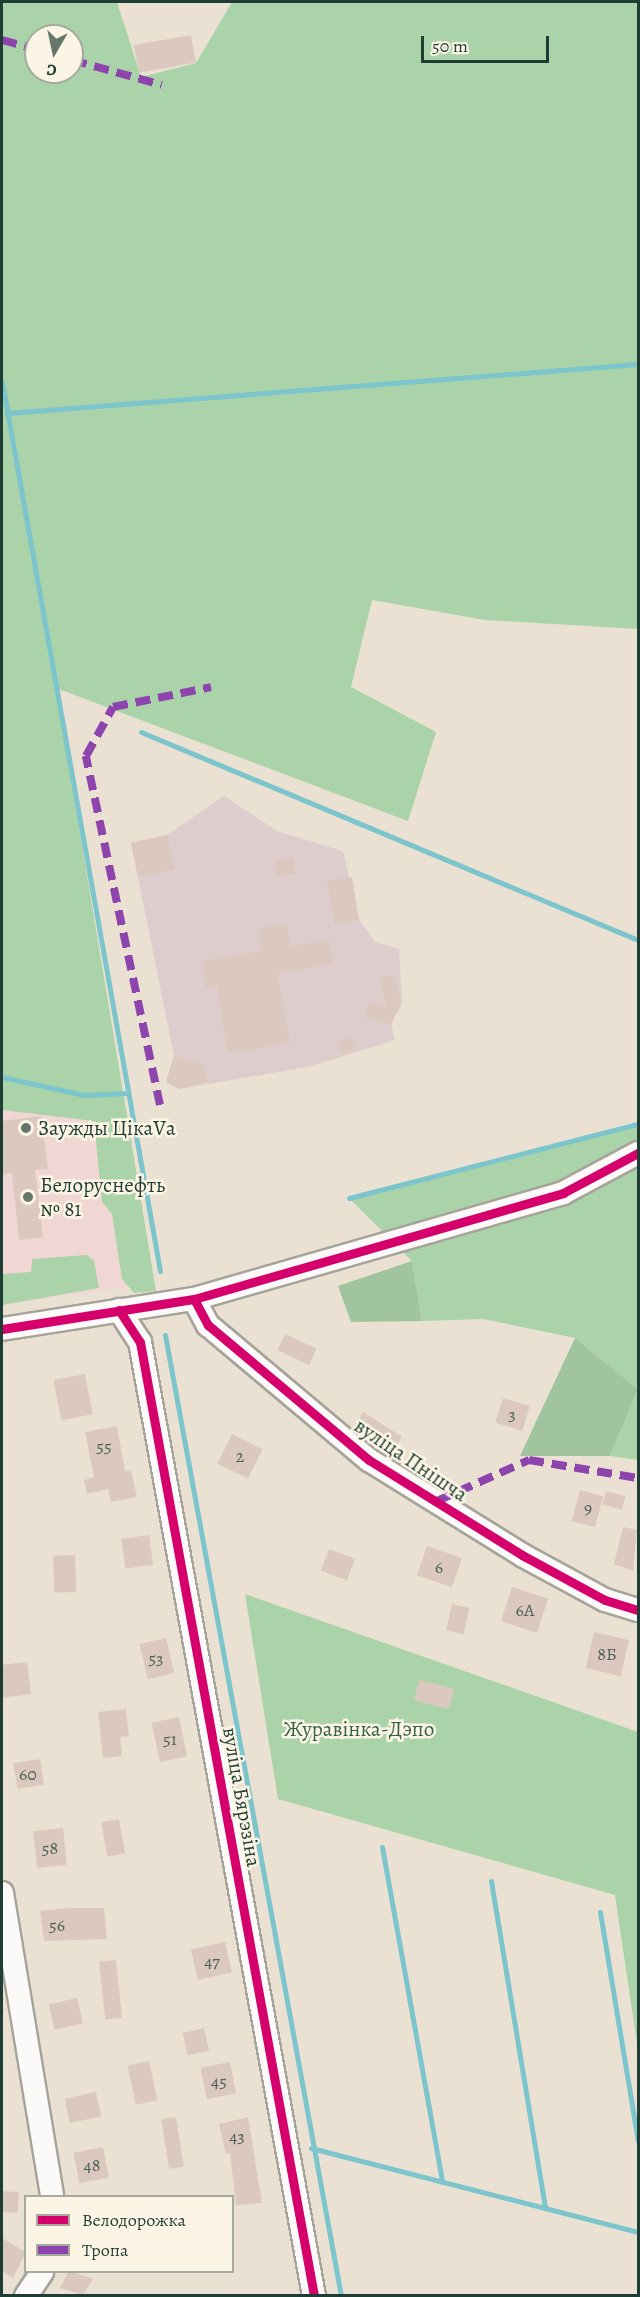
<!DOCTYPE html>
<meta charset="utf-8">
<style>
body{margin:0}
#map{position:relative;width:640px;height:2297px;overflow:hidden;background:#eae1d2;font-family:Alegreya,serif}
div>[style]{position:absolute}
.built>*{inset:0;background:#f1d7d3}
.industrial>*{inset:0;background:#ddcdcc}
.green>*{inset:0;background:#abd3a9}
.forest>*{inset:0;background:#9fc49e}
.stream>*{height:5px;margin:-2.5px;padding:0 2.5px;transform-origin:2.5px;border-radius:2.5px;background:#7cc5cc}
.building>*{inset:0;background:#dbc9bf;transform-origin:0 0}
.roads{filter:drop-shadow(2px 0 #a6a49a) drop-shadow(-2px 0 #a6a49a) drop-shadow(0 2px #a6a49a) drop-shadow(0 -2px #a6a49a)}
.minor>*{height:22px;margin:-11px;padding:0 11px;transform-origin:11px;border-radius:11px;background:#fcfaf8}
.quiet>*{height:8px;margin-top:-4px;transform-origin:0;background:repeating-linear-gradient(90deg,#8e44ad 0 15px,transparent 0 23px)}
.cycleway>*{height:9px;margin:-4.5px;padding:0 4.5px;transform-origin:4.5px;border-radius:4.5px;background:#d6006c}
.dots>*{width:16px;height:16px;translate:-50% -50%;box-sizing:border-box;border:3px solid #fcf5e5;border-radius:50%}
span{translate:-50% -50%;white-space:nowrap;text-align:center;line-height:1.15;-webkit-text-stroke:5px #fcf5e5;paint-order:stroke}
.number-label{font-size:18px;color:#4e6057}
.number-label span{-webkit-text-stroke-width:0}
.poi-label{font-size:21px;color:#1f3d34}
.left{translate:0 -50%;text-align:left}
.street-label{font-size:21px;color:#1f3d34}
.park-label{font-size:21px;color:#356049}
.frame{position:absolute;inset:0;border:3px solid #1f3d34;pointer-events:none}
.legend{position:absolute;left:24px;top:2195px;width:210px;height:78px;box-sizing:border-box;background:#fcf5e5;border:2px solid #a4ab9e;margin:0;padding:8px 10px;list-style:none;font-size:18px;color:#1f3d34}
.legend li{display:flex;align-items:center;gap:12px;height:30px}
.legend b{width:30px;border:2px solid #a4ab9e}
.north{position:absolute;left:24px;top:24px;width:60px;height:60px;box-sizing:border-box;background:#fcf5e5;border:2px solid #a4ab9e;border-radius:50%;rotate:189deg;font-size:16px;font-weight:700;line-height:24px;text-align:center;color:#1f3d34}
.north::after{content:'';display:block;margin:auto;width:21px;height:27px;background:#66766b;clip-path:polygon(50% 0,100% 100%,50% 72%,0 100%)}
.scale{position:absolute;left:421px;top:36px;width:128px;height:27px;box-sizing:border-box;border:3px solid #1f3d34;border-top:0;padding-left:8px;font-size:18px;line-height:21px;white-space:nowrap;color:#1f3d34;-webkit-text-stroke:4px #fcf5e5;paint-order:stroke}
</style>
<div id="map">
<div class="built">
<div style="clip-path:polygon(2px 1110px,106px 1115px,134px 1286px,2px 1305px)"></div>
</div>
<div class="industrial">
<div style="clip-path:polygon(224px 796px,277px 831px,343px 851px,359px 920px,375px 942px,399px 949px,402px 1004px,391px 1024px,395px 1040px,308px 1067px,179px 1089px,166px 1082px,174px 1056px,131px 843px,167px 835px)"></div>
</div>
<div class="green">
<div style="clip-path:polygon(evenodd,2px 2px,117px 2px,141px 77px,196px 63px,232px 2px,638px 2px,638px 629px,485px 620px,372px 600px,351px 687px,436px 732px,408px 821px,56px 688px,156px 1291px,134px 1293px,122px 1279px,112px 1214px,102px 1202px,94px 1121px,2px 1110px,2px 2px,36px 36px,72px 36px,72px 72px,36px 72px,36px 36px)"></div>
<div style="clip-path:polygon(638px 1124px,638px 1389px,575px 1338px,483px 1319px,422px 1321px,412px 1261px,349px 1198px)"></div>
<div style="clip-path:polygon(87px 1255px,94px 1261px,99px 1288px,2px 1305px,2px 1274px,31px 1272px,32px 1259px)"></div>
<div style="clip-path:polygon(638px 1389px,638px 1460px,610px 1456px)"></div>
<div style="clip-path:polygon(245px 1594px,638px 1732px,638px 2051px,615px 1895px,278px 1799px)"></div>
</div>
<div class="forest">
<div style="clip-path:polygon(412px 1261px,422px 1321px,351px 1322px,338px 1286px)"></div>
<div style="clip-path:polygon(575px 1338px,638px 1389px,610px 1456px,520px 1456px)"></div>
</div>
<div class="stream">
<div style="left:2px;top:382px;width:903px;rotate:79.92deg"></div>
<div style="left:7px;top:413px;width:633px;rotate:-4.44deg"></div>
<div style="left:141px;top:732px;width:539px;rotate:22.71deg"></div>
<div style="left:2px;top:1077px;width:84px;rotate:12.4deg"></div>
<div style="left:84px;top:1095px;width:44px;rotate:-2.6deg"></div>
<div style="left:349px;top:1198px;width:298px;rotate:-14.4deg"></div>
<div style="left:165px;top:1335px;width:977px;rotate:79.62deg"></div>
<div style="left:382px;top:1847px;width:340px;rotate:79.8deg"></div>
<div style="left:491px;top:1881px;width:331px;rotate:80.6deg"></div>
<div style="left:600px;top:1912px;width:232px;rotate:80.6deg"></div>
<div style="left:311px;top:2148px;width:338px;rotate:14.4deg"></div>
</div>
<div class="building">
<div style="left:191px;top:35px;width:28px;height:58px;rotate:80deg"></div>
<div style="left:167px;top:835px;width:35px;height:37px;rotate:78deg"></div>
<div style="left:293px;top:857px;width:17px;height:19px;rotate:80deg"></div>
<div style="left:352px;top:877px;width:44px;height:25px;rotate:81deg"></div>
<div style="clip-path:polygon(287px 924px,291px 946px,329px 940px,333px 964px,278px 973px,290px 1043px,228px 1053px,217px 987px,206px 989px,201px 961px,261px 951px,257px 929px)"></div>
<div style="clip-path:polygon(394px 975px,401px 1001px,391px 1025px,364px 1017px,368px 1002px,386px 1006px,379px 978px)"></div>
<div style="left:351px;top:1037px;width:13px;height:15px;rotate:67deg"></div>
<div style="clip-path:polygon(174px 1056px,204px 1064px,208px 1081px,179px 1089px,166px 1082px)"></div>
<div style="clip-path:polygon(41px 1116px,48px 1169px,35px 1170px,43px 1237px,19px 1240px,12px 1173px,2px 1174px,2px 1121px)"></div>
<div style="left:76px;top:1122px;width:16px;height:15px"></div>
<div style="left:285px;top:1334px;width:35px;height:18px;rotate:25deg"></div>
<div style="left:85px;top:1374px;width:41px;height:32px;rotate:79deg"></div>
<div style="left:503px;top:1398px;width:28px;height:26px;rotate:17deg"></div>
<div style="left:363px;top:1412px;width:46px;height:18px;rotate:32deg"></div>
<div style="clip-path:polygon(117px 1426px,125px 1471px,131px 1470px,137px 1497px,111px 1502px,108px 1489px,87px 1494px,84px 1480px,94px 1477px,85px 1432px)"></div>
<div style="left:232px;top:1434px;width:34px;height:33px;rotate:26deg"></div>
<div style="left:580px;top:1490px;width:24px;height:32px;rotate:15deg"></div>
<div style="left:606px;top:1491px;width:20px;height:14px;rotate:15deg"></div>
<div style="clip-path:polygon(623px 1527px,637px 1530px,633px 1571px,614px 1564px)"></div>
<div style="left:149px;top:1535px;width:30px;height:28px;rotate:82deg"></div>
<div style="left:427px;top:1546px;width:37px;height:31px;rotate:19deg"></div>
<div style="left:329px;top:1549px;width:28px;height:23px;rotate:21deg"></div>
<div style="left:75px;top:1555px;width:37px;height:22px;rotate:88deg"></div>
<div style="left:512px;top:1587px;width:38px;height:36px;rotate:18deg"></div>
<div style="left:452px;top:1604px;width:18px;height:27px;rotate:13deg"></div>
<div style="left:594px;top:1632px;width:36px;height:37px;rotate:13deg"></div>
<div style="left:166px;top:1638px;width:36px;height:27px;rotate:77deg"></div>
<div style="clip-path:polygon(27px 1662px,31px 1694px,2px 1698px,2px 1665px)"></div>
<div style="left:419px;top:1680px;width:36px;height:21px;rotate:14deg"></div>
<div style="clip-path:polygon(126px 1709px,129px 1736px,120px 1737px,122px 1756px,103px 1758px,98px 1712px)"></div>
<div style="left:179px;top:1717px;width:40px;height:28px;rotate:78deg"></div>
<div style="left:40px;top:1759px;width:26px;height:27px;rotate:81deg"></div>
<div style="left:119px;top:1819px;width:35px;height:18px;rotate:80deg"></div>
<div style="left:63px;top:1828px;width:37px;height:30px;rotate:84deg"></div>
<div style="clip-path:polygon(69px 1908px,104px 1908px,107px 1939px,44px 1941px,40px 1911px)"></div>
<div style="left:225px;top:1942px;width:31px;height:35px;rotate:77deg"></div>
<div style="left:116px;top:1960px;width:58px;height:17px;rotate:84deg"></div>
<div style="left:77px;top:1998px;width:26px;height:29px;rotate:77deg"></div>
<div style="left:204px;top:2028px;width:23px;height:22px;rotate:77deg"></div>
<div style="left:149px;top:2061px;width:40px;height:22px;rotate:78deg"></div>
<div style="left:230px;top:2062px;width:32px;height:30px;rotate:79deg"></div>
<div style="left:96px;top:2092px;width:25px;height:32px;rotate:78deg"></div>
<div style="left:176px;top:2117px;width:50px;height:15px;rotate:81deg"></div>
<div style="clip-path:polygon(248px 2117px,262px 2203px,236px 2205px,230px 2153px,226px 2154px,219px 2124px)"></div>
<div style="left:103px;top:2147px;width:31px;height:30px;rotate:79deg"></div>
<div style="left:2px;top:2191px;width:17px;height:21px;rotate:3deg"></div>
<div style="clip-path:polygon(2px 2238px,26px 2252px,13px 2278px,2px 2271px)"></div>
<div style="clip-path:polygon(69px 2271px,93px 2279px,83px 2295px,60px 2288px)"></div>
</div>
<div class="roads">
<div class="minor">
<div style="left:194px;top:1299px;width:384px;rotate:-16deg"></div>
<div style="left:563px;top:1193px;width:85px;rotate:-28.1deg"></div>
<div style="left:119px;top:1310px;width:38px;rotate:57deg"></div>
<div style="left:140px;top:1342px;width:970px;rotate:79.66deg"></div>
<div style="left:2px;top:1329px;width:194px;rotate:-8.9deg"></div>
<div style="left:194px;top:1299px;width:30px;rotate:62deg"></div>
<div style="left:208px;top:1325px;width:210px;rotate:40deg"></div>
<div style="left:369px;top:1460px;width:180px;rotate:31.8deg"></div>
<div style="left:522px;top:1555px;width:94px;rotate:28.5deg"></div>
<div style="left:605px;top:1600px;width:34px;rotate:17deg"></div>
<div style="left:2px;top:1893px;width:307px;rotate:80.6deg"></div>
<div style="left:26px;top:2296px;width:29px;rotate:-56deg"></div>
</div>
</div>
<div class="quiet">
<div style="left:2px;top:40px;width:35px;rotate:15deg"></div>
<div style="left:72px;top:60px;width:93px;rotate:15.5deg"></div>
<div style="left:160px;top:1105px;width:357px;rotate:-102deg"></div>
<div style="left:86px;top:756px;width:56px;rotate:-61.1deg"></div>
<div style="left:113px;top:707px;width:100px;rotate:-11.5deg"></div>
<div style="left:437px;top:1501px;width:101px;rotate:-24deg"></div>
<div style="left:529px;top:1460px;width:110px;rotate:9.4deg"></div>
</div>
<div class="cycleway">
<div style="left:194px;top:1299px;width:384px;rotate:-16deg"></div>
<div style="left:563px;top:1193px;width:85px;rotate:-28.1deg"></div>
<div style="left:119px;top:1310px;width:38px;rotate:57deg"></div>
<div style="left:140px;top:1342px;width:970px;rotate:79.66deg"></div>
<div style="left:2px;top:1329px;width:194px;rotate:-8.9deg"></div>
<div style="left:194px;top:1299px;width:30px;rotate:62deg"></div>
<div style="left:208px;top:1325px;width:210px;rotate:40deg"></div>
<div style="left:369px;top:1460px;width:180px;rotate:31.8deg"></div>
<div style="left:522px;top:1555px;width:94px;rotate:28.5deg"></div>
<div style="left:605px;top:1600px;width:34px;rotate:17deg"></div>
</div>
<div class="dots">
<div style="left:26px;top:1128px;background:#66766b"></div>
<div style="left:28px;top:1197px;background:#66766b"></div>
</div>
<div class="number-label">
<span style="left:512px;top:1414px">3</span>
<span style="left:104px;top:1446px">55</span>
<span style="left:240px;top:1456px">2</span>
<span style="left:588px;top:1508px">9</span>
<span style="left:439px;top:1567px">6</span>
<span style="left:525px;top:1610px">6А</span>
<span style="left:607px;top:1654px">8Б</span>
<span style="left:156px;top:1658px">53</span>
<span style="left:170px;top:1739px">51</span>
<span style="left:28px;top:1774px">60</span>
<span style="left:50px;top:1848px">58</span>
<span style="left:57px;top:1925px">56</span>
<span style="left:212px;top:1961px">47</span>
<span style="left:219px;top:2081px">45</span>
<span style="left:237px;top:2136px">43</span>
<span style="left:92px;top:2165px">48</span>
</div>
<div class="poi-label">
<span class="left" style="left:38px;top:1128px">Заужды ЦікаVа</span>
<span class="left" style="left:40px;top:1197px">Белоруснефть<br>№ 81</span>
</div>
<div class="street-label">
<span style="left:411px;top:1460px;rotate:34deg">вуліца Пнішча</span>
<span style="left:242px;top:1797px;rotate:80deg">вуліца Бярэзіна</span>
</div>
<div class="park-label">
<span style="left:359px;top:1729px">Журавінка-Дэпо</span>
</div>
<div class="frame"></div>
<ul class="legend">
<li><b style="height:8px;background:#d6006c"></b>Велодорожка</li>
<li><b style="height:8px;background:#8e44ad"></b>Тропа</li>
</ul>
<div class="north">С</div>
<div class="scale">50 m</div>
</div>
